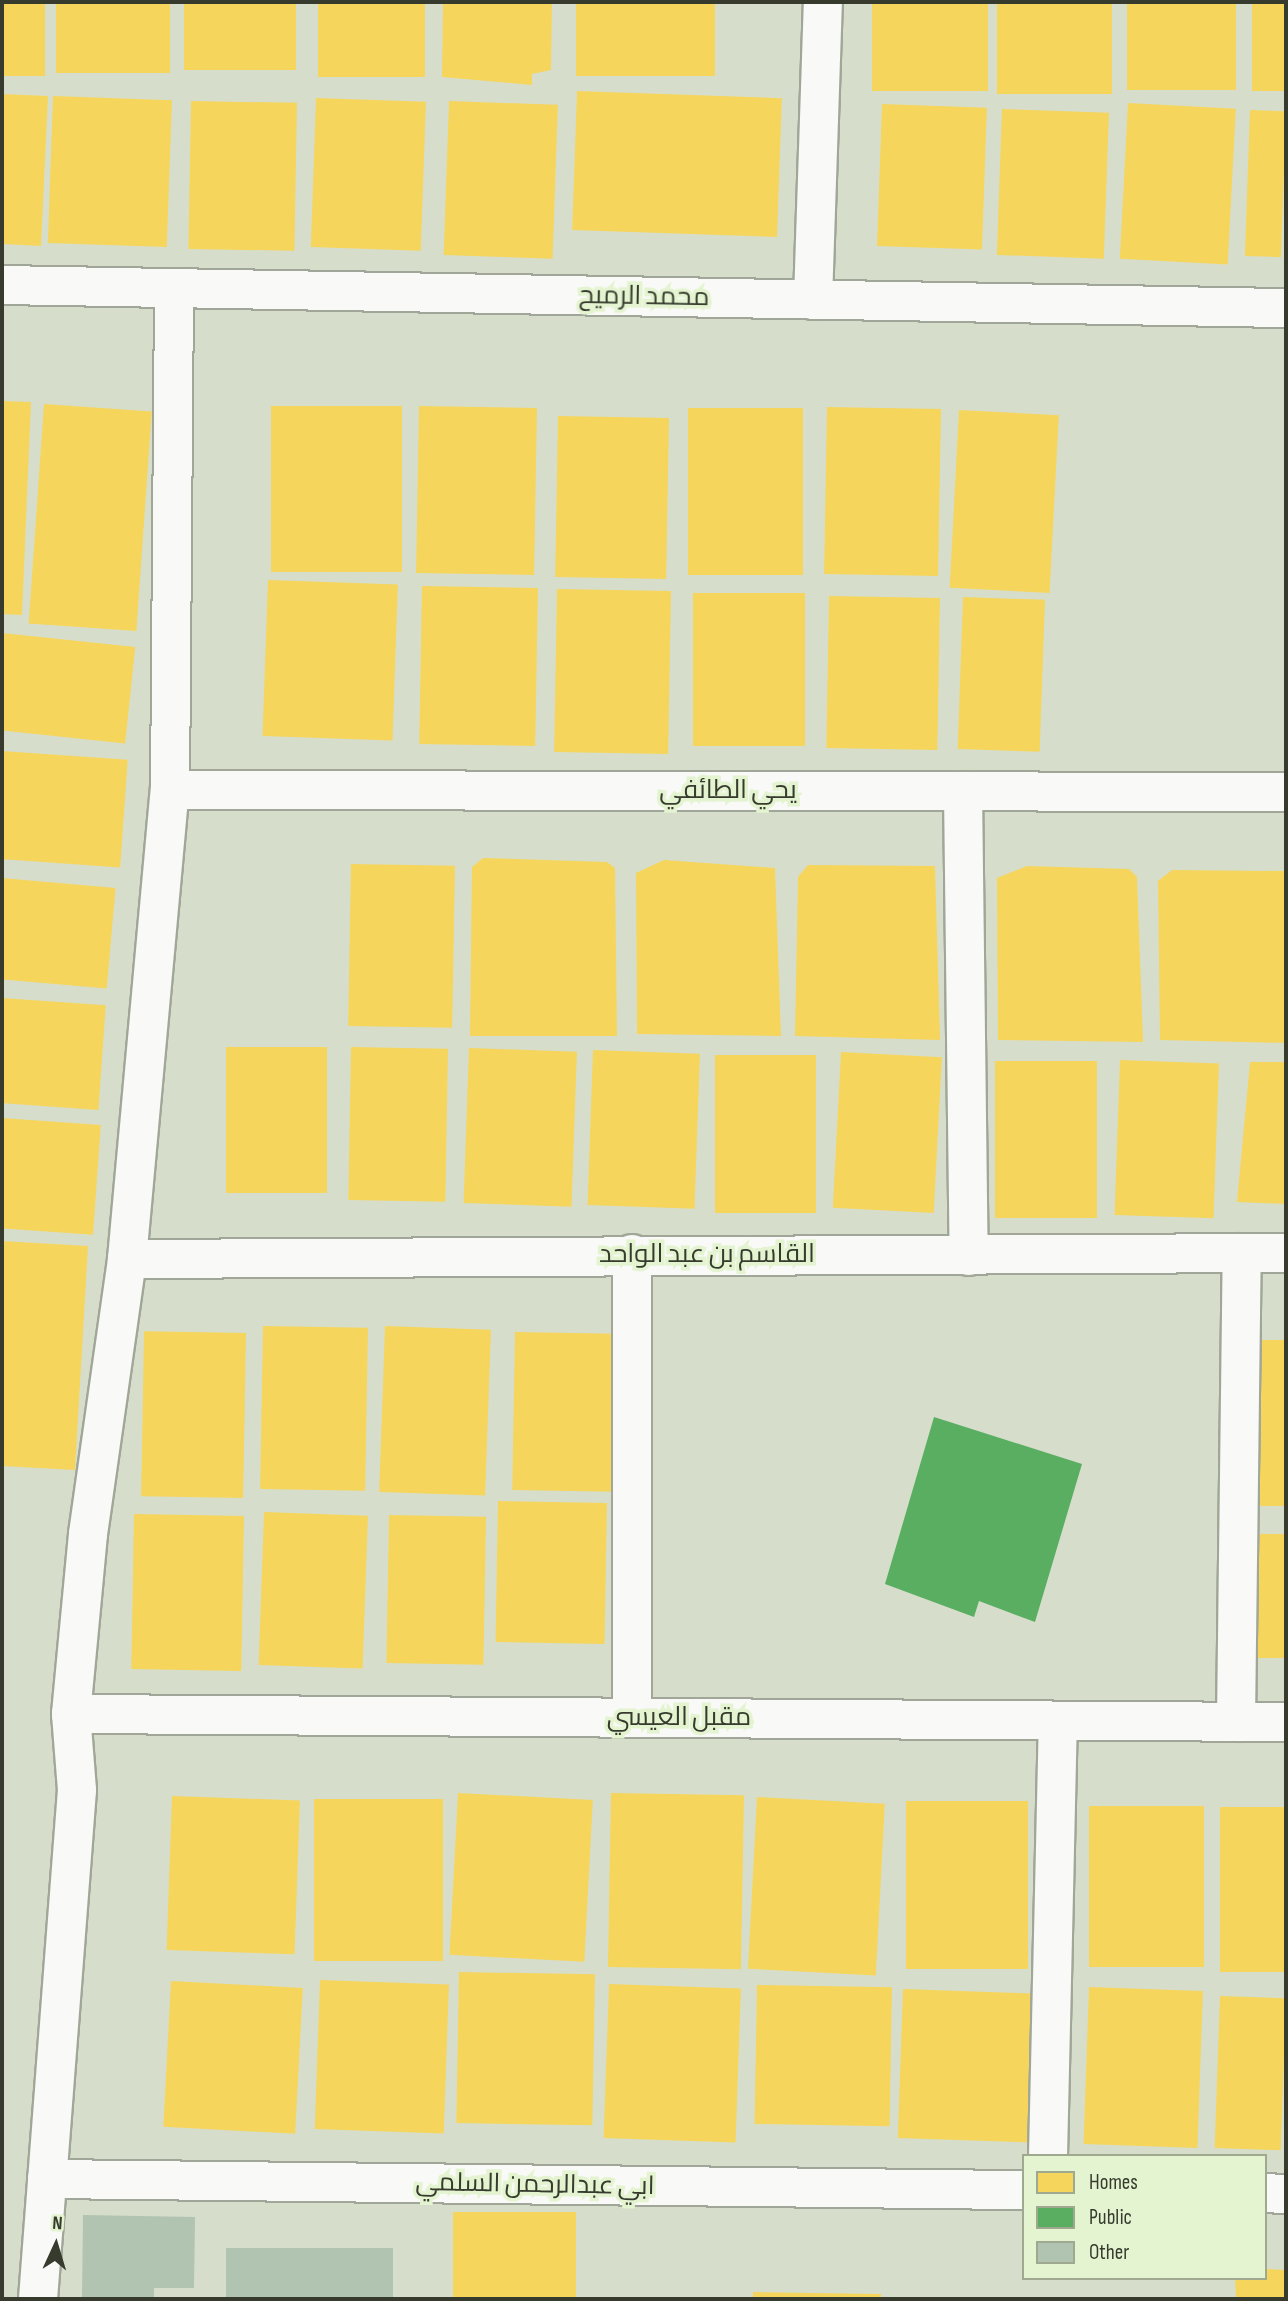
<!DOCTYPE html>
<meta charset="utf-8">
<style>
body{margin:0}
#map{position:relative;width:1288px;height:2301px;overflow:hidden;background:#d6decb;font-family:"Sofia Sans Condensed",Cairo,sans-serif}
div>[style]{position:absolute}
.homes>*{inset:0;background:#f6d55c;transform-origin:0 0}
.public>*{inset:0;background:#5aae61}
.building>*{inset:0;background:#b1c3b1;transform-origin:0 0}
.roads{filter:drop-shadow(2px 0 #a1a798) drop-shadow(-2px 0 #a1a798) drop-shadow(0 2px #a1a798) drop-shadow(0 -2px #a1a798)}
.street>*{height:38px;margin:-19px;padding:0 19px;transform-origin:19px;border-radius:19px;background:#f9faf7}
span{translate:-50% -50%;white-space:nowrap;text-align:center;line-height:1.15;-webkit-text-stroke:7px #e4f3d0;paint-order:stroke}
.street-label{font-size:26px;color:#363b2e}
.frame{position:absolute;inset:0;border:4px solid #363b2e;pointer-events:none}
.legend{position:absolute;left:1022px;top:2154px;width:245px;height:126px;box-sizing:border-box;background:#e4f3d0;border:2px solid #9ea98f;margin:0;padding:9px 12px;list-style:none;font-size:21px;color:#363b2e}
.legend li{display:flex;align-items:center;gap:14px;height:35px}
.legend b{width:35px;border:2px solid #9ea98f}
.north{position:absolute;left:21px;top:2210px;width:70px;height:70px;-webkit-text-stroke:5px #e4f3d0;paint-order:stroke;rotate:4deg;font-size:19px;font-weight:700;line-height:28px;text-align:center;color:#363b2e}
.north::after{content:'';display:block;margin:auto;width:24px;height:32px;background:#363b2e;clip-path:polygon(50% 0,100% 100%,50% 72%,0 100%)}
</style>
<div id="map">
<div class="homes">
<div style="left:2px;top:2px;width:43px;height:74px"></div>
<div style="left:56px;top:2px;width:114px;height:71px"></div>
<div style="left:184px;top:2px;width:112px;height:68px"></div>
<div style="left:318px;top:2px;width:107px;height:75px"></div>
<div style="clip-path:polygon(443px 2px,552px 2px,551px 70px,532px 74px,532px 85px,442px 77px)"></div>
<div style="left:576px;top:2px;width:139px;height:74px"></div>
<div style="left:872px;top:2px;width:116px;height:89px"></div>
<div style="left:997px;top:2px;width:115px;height:92px"></div>
<div style="left:1127px;top:2px;width:109px;height:88px"></div>
<div style="left:1252px;top:2px;width:34px;height:89px"></div>
<div style="left:577px;top:91px;width:205px;height:139px;rotate:2deg"></div>
<div style="clip-path:polygon(2px 94px,48px 96px,41px 246px,2px 244px)"></div>
<div style="left:53px;top:96px;width:119px;height:147px;rotate:2deg"></div>
<div style="left:316px;top:98px;width:110px;height:149px;rotate:2deg"></div>
<div style="left:191px;top:101px;width:106px;height:148px;rotate:1deg"></div>
<div style="left:449px;top:101px;width:109px;height:154px;rotate:2deg"></div>
<div style="left:1128px;top:103px;width:108px;height:156px;rotate:3deg"></div>
<div style="left:882px;top:104px;width:105px;height:142px;rotate:2deg"></div>
<div style="left:1002px;top:109px;width:107px;height:146px;rotate:2deg"></div>
<div style="left:1250px;top:110px;width:36px;height:146px;rotate:2deg"></div>
<div style="clip-path:polygon(2px 401px,31px 402px,22px 615px,2px 614px)"></div>
<div style="left:44px;top:404px;width:108px;height:220px;rotate:4deg"></div>
<div style="left:271px;top:406px;width:131px;height:166px"></div>
<div style="left:419px;top:406px;width:118px;height:167px;rotate:1deg"></div>
<div style="left:827px;top:407px;width:114px;height:167px;rotate:1deg"></div>
<div style="left:688px;top:408px;width:115px;height:167px"></div>
<div style="left:959px;top:410px;width:100px;height:178px;rotate:3deg"></div>
<div style="left:558px;top:416px;width:111px;height:161px;rotate:1deg"></div>
<div style="left:268px;top:580px;width:130px;height:156px;rotate:2deg"></div>
<div style="left:422px;top:586px;width:116px;height:158px;rotate:1deg"></div>
<div style="left:557px;top:589px;width:114px;height:163px;rotate:1deg"></div>
<div style="left:693px;top:593px;width:112px;height:153px"></div>
<div style="left:829px;top:596px;width:111px;height:152px;rotate:1deg"></div>
<div style="left:963px;top:597px;width:82px;height:152px;rotate:2deg"></div>
<div style="left:2px;top:633px;width:134px;height:97px;rotate:6deg"></div>
<div style="left:2px;top:751px;width:126px;height:108px;rotate:4deg"></div>
<div style="clip-path:polygon(483px 858px,607px 862px,615px 868px,617px 1036px,470px 1036px,472px 867px)"></div>
<div style="clip-path:polygon(664px 860px,775px 868px,781px 1036px,637px 1034px,636px 873px)"></div>
<div style="left:351px;top:864px;width:104px;height:162px;rotate:1deg"></div>
<div style="clip-path:polygon(808px 865px,935px 866px,940px 1040px,795px 1036px,798px 877px)"></div>
<div style="clip-path:polygon(1027px 866px,1129px 869px,1137px 877px,1143px 1042px,998px 1040px,997px 878px)"></div>
<div style="clip-path:polygon(1172px 870px,1286px 871px,1286px 1043px,1160px 1040px,1158px 881px)"></div>
<div style="left:2px;top:878px;width:114px;height:101px;rotate:5deg"></div>
<div style="left:2px;top:998px;width:104px;height:105px;rotate:4deg"></div>
<div style="left:327px;top:1047px;width:146px;height:101px;rotate:90deg"></div>
<div style="left:351px;top:1047px;width:97px;height:153px;rotate:1deg"></div>
<div style="left:469px;top:1048px;width:108px;height:155px;rotate:2deg"></div>
<div style="left:593px;top:1050px;width:107px;height:155px;rotate:2deg"></div>
<div style="left:841px;top:1052px;width:101px;height:156px;rotate:3deg"></div>
<div style="left:816px;top:1055px;width:158px;height:101px;rotate:90deg"></div>
<div style="left:1120px;top:1060px;width:99px;height:155px;rotate:2deg"></div>
<div style="left:995px;top:1061px;width:102px;height:157px"></div>
<div style="clip-path:polygon(1250px 1062px,1286px 1062px,1286px 1204px,1237px 1202px)"></div>
<div style="left:2px;top:1118px;width:99px;height:110px;rotate:4deg"></div>
<div style="clip-path:polygon(2px 1241px,88px 1246px,75px 1470px,2px 1466px)"></div>
<div style="left:263px;top:1326px;width:105px;height:163px;rotate:1deg"></div>
<div style="left:385px;top:1326px;width:106px;height:166px;rotate:2deg"></div>
<div style="left:515px;top:1332px;width:102px;height:158px;rotate:1deg"></div>
<div style="left:246px;top:1333px;width:165px;height:102px;rotate:91deg"></div>
<div style="left:1259px;top:1340px;width:27px;height:166px"></div>
<div style="left:498px;top:1501px;width:109px;height:141px;rotate:1deg"></div>
<div style="left:264px;top:1512px;width:104px;height:153px;rotate:2deg"></div>
<div style="left:134px;top:1514px;width:110px;height:155px;rotate:1deg"></div>
<div style="left:389px;top:1515px;width:97px;height:148px;rotate:1deg"></div>
<div style="left:1256px;top:1534px;width:30px;height:124px"></div>
<div style="left:458px;top:1793px;width:135px;height:162px;rotate:3deg"></div>
<div style="left:611px;top:1793px;width:133px;height:174px;rotate:1deg"></div>
<div style="left:172px;top:1796px;width:128px;height:154px;rotate:2deg"></div>
<div style="left:757px;top:1797px;width:128px;height:172px;rotate:3deg"></div>
<div style="left:443px;top:1799px;width:162px;height:129px;rotate:90deg"></div>
<div style="left:1028px;top:1801px;width:168px;height:122px;rotate:90deg"></div>
<div style="left:1089px;top:1806px;width:115px;height:161px"></div>
<div style="left:1220px;top:1807px;width:66px;height:165px"></div>
<div style="left:459px;top:1972px;width:136px;height:151px;rotate:1deg"></div>
<div style="left:320px;top:1980px;width:129px;height:149px;rotate:2deg"></div>
<div style="left:171px;top:1981px;width:132px;height:146px;rotate:3deg"></div>
<div style="left:609px;top:1984px;width:132px;height:154px;rotate:2deg"></div>
<div style="left:757px;top:1985px;width:135px;height:139px;rotate:1deg"></div>
<div style="left:1089px;top:1987px;width:114px;height:157px;rotate:2deg"></div>
<div style="left:903px;top:1989px;width:131px;height:149px;rotate:2deg"></div>
<div style="left:1220px;top:1996px;width:66px;height:152px;rotate:2deg"></div>
<div style="left:453px;top:2212px;width:123px;height:87px"></div>
<div style="clip-path:polygon(1265px 2269px,1286px 2270px,1286px 2299px,1236px 2299px,1235px 2278px,1265px 2278px)"></div>
<div style="clip-path:polygon(753px 2292px,881px 2294px,881px 2299px,753px 2299px)"></div>
</div>
<div class="public">
<div style="clip-path:polygon(934px 1417px,1082px 1464px,1035px 1622px,979px 1601px,974px 1617px,885px 1584px)"></div>
</div>
<div class="building">
<div style="clip-path:polygon(83px 2215px,195px 2217px,194px 2288px,154px 2288px,154px 2299px,82px 2299px)"></div>
<div style="left:226px;top:2248px;width:167px;height:51px"></div>
</div>
<div class="roads">
<div class="street">
<div style="left:2px;top:285px;width:1284px;rotate:1.03deg"></div>
<div style="left:813px;top:300px;width:298px;rotate:-88.1deg"></div>
<div style="left:170px;top:790px;width:1116px;rotate:0.1deg"></div>
<div style="left:963px;top:791px;width:465px;rotate:89.3deg"></div>
<div style="left:127px;top:1259px;width:1159px;rotate:-0.3deg"></div>
<div style="left:71px;top:1714px;width:1215px;rotate:0.38deg"></div>
<div style="left:632px;top:1718px;width:464px;rotate:-90deg"></div>
<div style="left:1236px;top:1722px;width:469px;rotate:-89.3deg"></div>
<div style="left:1048px;top:2156px;width:435px;rotate:-88.7deg"></div>
<div style="left:47px;top:2179px;width:977px;rotate:0.65deg"></div>
<div style="left:1265px;top:2193px;width:21px;rotate:3deg"></div>
<div style="left:38px;top:2299px;width:510px;rotate:-85.62deg"></div>
<div style="left:77px;top:1790px;width:76px;rotate:-94.5deg"></div>
<div style="left:71px;top:1714px;width:181px;rotate:-84.6deg"></div>
<div style="left:88px;top:1534px;width:278px;rotate:-81.9deg"></div>
<div style="left:127px;top:1259px;width:471px;rotate:-84.8deg"></div>
<div style="left:170px;top:790px;width:501px;rotate:-89.54deg"></div>
</div>
</div>
<div class="street-label">
<span style="left:644px;top:297px;rotate:1deg">محمد الرميح</span>
<span style="left:728px;top:791px">يحي الطائفي</span>
<span style="left:707px;top:1255px">القاسم بن عبد الواحد</span>
<span style="left:679px;top:1718px">مقبل العيسي</span>
<span style="left:535px;top:2185px;rotate:1deg">ابي عبدالرحمن السلمي</span>
</div>
<div class="frame"></div>
<ul class="legend">
<li><b style="height:19px;background:#f6d55c"></b>Homes</li>
<li><b style="height:19px;background:#5aae61"></b>Public</li>
<li><b style="height:19px;background:#b1c3b1"></b>Other</li>
</ul>
<div class="north">N</div>
</div>
